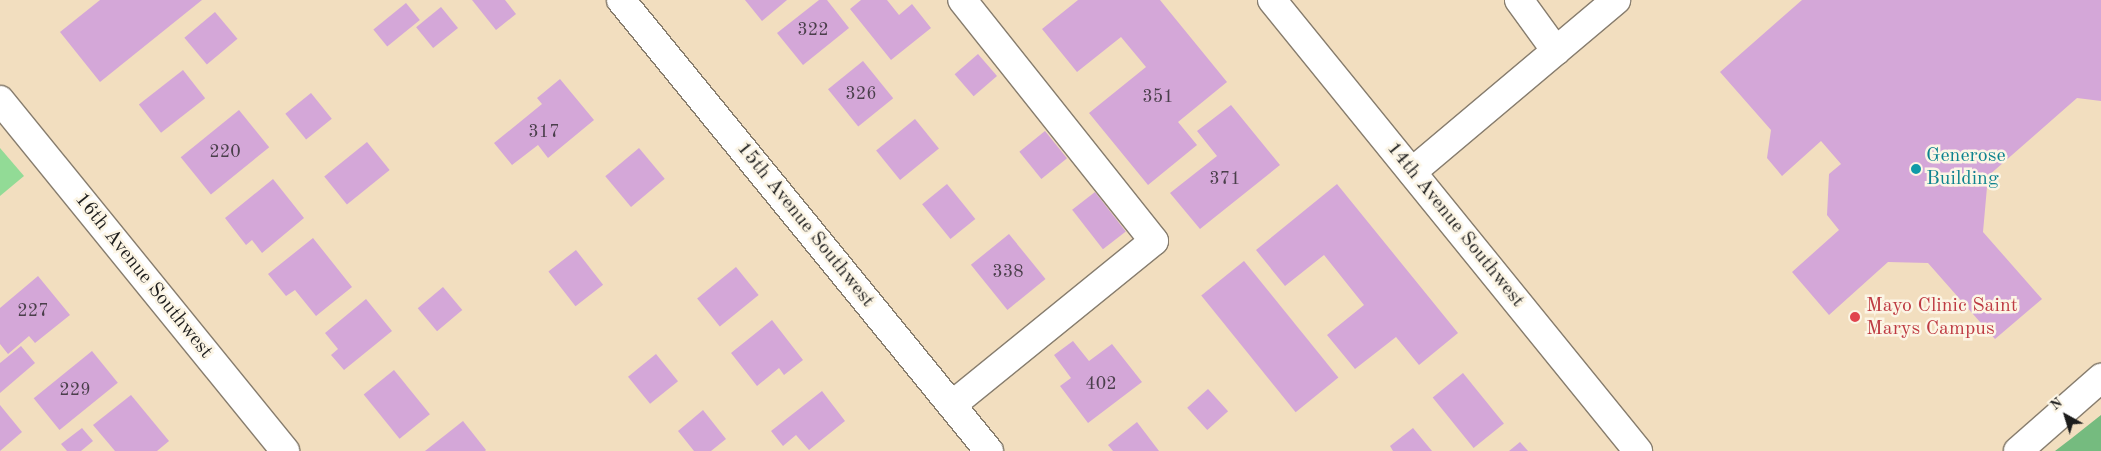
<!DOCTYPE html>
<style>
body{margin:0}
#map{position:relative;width:2101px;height:451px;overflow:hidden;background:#f2debf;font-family:"Old Standard TT",serif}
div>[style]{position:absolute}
.green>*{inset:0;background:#92db96}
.forest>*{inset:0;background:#75bb7f}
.building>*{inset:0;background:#d4a7d8;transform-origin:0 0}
.roads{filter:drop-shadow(1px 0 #877d6e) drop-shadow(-1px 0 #877d6e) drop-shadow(0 1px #877d6e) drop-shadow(0 -1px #877d6e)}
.minor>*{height:28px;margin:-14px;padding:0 14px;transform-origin:14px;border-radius:14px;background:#fff}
.dots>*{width:14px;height:14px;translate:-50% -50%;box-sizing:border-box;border:2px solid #fcf5e5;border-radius:50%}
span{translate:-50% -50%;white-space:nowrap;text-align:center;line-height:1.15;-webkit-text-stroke:5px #fcf5e5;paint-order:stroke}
.number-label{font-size:18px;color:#4a3f4b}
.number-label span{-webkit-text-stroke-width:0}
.culture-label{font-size:20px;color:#0d838f}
.left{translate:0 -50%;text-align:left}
.street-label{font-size:20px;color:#1c1c1c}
.health-label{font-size:20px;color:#be3a42}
.north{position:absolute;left:2041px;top:391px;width:50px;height:50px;-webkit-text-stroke:4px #fcf5e5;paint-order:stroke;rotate:321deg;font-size:14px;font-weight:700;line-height:20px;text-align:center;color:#1c1c1c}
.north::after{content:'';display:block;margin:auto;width:18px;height:22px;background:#1c1c1c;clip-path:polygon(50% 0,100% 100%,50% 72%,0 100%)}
</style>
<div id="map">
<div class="green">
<div style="clip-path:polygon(0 148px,24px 176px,0 196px)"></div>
</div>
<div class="forest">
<div style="clip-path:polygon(2101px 415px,2101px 451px,2055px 451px,2072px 438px)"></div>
</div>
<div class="building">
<div style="clip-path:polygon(100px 0,202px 0,100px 82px,60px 32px)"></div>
<div style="clip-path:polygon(472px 0,505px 0,516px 14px,496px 30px)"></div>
<div style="clip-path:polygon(745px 0,787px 0,762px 21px)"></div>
<div style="clip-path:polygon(819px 0,827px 0,849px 28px,803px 65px,777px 33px)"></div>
<div style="clip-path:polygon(861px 0,887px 0,899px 15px,912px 4px,931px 28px,891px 60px,850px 9px)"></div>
<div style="clip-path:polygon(1078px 0,1160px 0,1227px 82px,1178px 122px,1197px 145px,1148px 185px,1089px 113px,1146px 67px,1121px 37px,1077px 72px,1042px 29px)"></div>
<div style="clip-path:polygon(1802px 0,2101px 0,2101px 101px,2077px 98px,1988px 176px,1983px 232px,2042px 299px,1995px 339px,1928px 263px,1888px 262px,1829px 315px,1792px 272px,1839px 230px,1827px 215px,1829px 174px,1841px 164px,1821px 141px,1782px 176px,1767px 158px,1771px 130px,1720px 72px)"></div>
<div style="left:406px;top:3px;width:22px;height:42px;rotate:51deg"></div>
<div style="left:441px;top:7px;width:27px;height:32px;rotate:51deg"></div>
<div style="left:215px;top:12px;width:35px;height:40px;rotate:50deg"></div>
<div style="left:978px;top:54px;width:29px;height:31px;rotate:49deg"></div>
<div style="left:863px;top:61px;width:48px;height:45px;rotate:51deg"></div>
<div style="left:183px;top:70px;width:36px;height:56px;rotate:52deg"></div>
<div style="clip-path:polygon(560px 79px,594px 120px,548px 158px,538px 145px,512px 165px,494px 143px,542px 104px,537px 98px)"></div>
<div style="left:311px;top:93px;width:33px;height:33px;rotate:51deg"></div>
<div style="clip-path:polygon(1231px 105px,1280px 165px,1200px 229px,1170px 193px,1217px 156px,1197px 131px)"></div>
<div style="left:239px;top:110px;width:48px;height:75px;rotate:51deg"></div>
<div style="left:915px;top:119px;width:38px;height:50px;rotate:51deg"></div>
<div style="left:1045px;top:131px;width:35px;height:33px;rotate:51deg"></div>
<div style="left:367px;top:142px;width:36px;height:55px;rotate:51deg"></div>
<div style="left:639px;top:148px;width:40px;height:44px;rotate:50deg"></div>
<div style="clip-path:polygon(273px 179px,304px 218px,262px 253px,252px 240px,246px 245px,225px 218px)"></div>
<div style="left:947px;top:184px;width:45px;height:32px;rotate:51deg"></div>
<div style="clip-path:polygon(1337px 184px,1458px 333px,1419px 365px,1396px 337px,1355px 369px,1327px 335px,1364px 305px,1324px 255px,1285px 286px,1256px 250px)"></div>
<div style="left:1095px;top:192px;width:50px;height:29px;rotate:52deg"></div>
<div style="left:1009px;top:234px;width:58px;height:49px;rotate:51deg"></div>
<div style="clip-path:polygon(313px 238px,352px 287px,316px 316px,295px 290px,286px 296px,268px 274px)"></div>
<div style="left:576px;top:250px;width:44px;height:35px;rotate:52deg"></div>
<div style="left:1244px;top:261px;width:150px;height:55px;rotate:51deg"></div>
<div style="left:736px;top:267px;width:36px;height:50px;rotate:51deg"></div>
<div style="clip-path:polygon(38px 276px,70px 315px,35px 343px,29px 336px,8px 354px,0 344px,0 308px)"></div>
<div style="left:443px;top:287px;width:30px;height:33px;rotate:50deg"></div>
<div style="clip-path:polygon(366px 299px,392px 331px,344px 370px,331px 355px,338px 349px,325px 333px)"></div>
<div style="clip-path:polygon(772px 320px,803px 360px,784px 375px,779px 368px,757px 386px,731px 353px)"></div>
<div style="clip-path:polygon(1073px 341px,1089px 361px,1112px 344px,1142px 382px,1088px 423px,1060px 386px,1071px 378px,1054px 355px)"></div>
<div style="clip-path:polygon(21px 346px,35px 363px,0 393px,0 363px)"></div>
<div style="left:92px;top:351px;width:41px;height:75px;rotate:51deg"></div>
<div style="left:656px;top:354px;width:35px;height:36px;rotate:51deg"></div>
<div style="left:394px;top:370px;width:57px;height:39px;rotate:51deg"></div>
<div style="left:1463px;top:373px;width:65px;height:39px;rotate:51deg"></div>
<div style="left:1208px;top:389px;width:30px;height:28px;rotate:48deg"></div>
<div style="clip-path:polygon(822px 391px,845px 421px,809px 450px,796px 435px,783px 446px,771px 431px)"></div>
<div style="clip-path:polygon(131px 395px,169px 441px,157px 451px,115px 451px,93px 425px)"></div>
<div style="clip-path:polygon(0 405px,22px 432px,0 451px)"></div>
<div style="clip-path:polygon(703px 410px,726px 439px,711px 451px,694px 451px,678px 431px)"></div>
<div style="clip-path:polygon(463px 421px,486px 450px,485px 451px,425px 451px)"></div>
<div style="clip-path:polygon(1137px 422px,1159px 451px,1113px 451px,1108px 445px)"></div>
<div style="clip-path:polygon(82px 428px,93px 441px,81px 451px,67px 451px,61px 444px)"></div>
<div style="clip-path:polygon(1413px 428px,1432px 451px,1393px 451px,1390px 446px)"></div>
<div style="clip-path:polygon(1520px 442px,1528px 451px,1509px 451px)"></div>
</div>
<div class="roads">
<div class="minor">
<div style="left:621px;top:0;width:582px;rotate:50.79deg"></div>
<div style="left:1272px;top:0;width:581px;rotate:50.94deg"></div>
<div style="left:1519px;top:0;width:63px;rotate:54deg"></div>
<div style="left:0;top:100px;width:452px;rotate:50.9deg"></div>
<div style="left:1412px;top:172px;width:267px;rotate:-40.1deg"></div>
<div style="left:952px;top:405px;width:260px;rotate:-39.1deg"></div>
<div style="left:1154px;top:241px;width:308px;rotate:-128.5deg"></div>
<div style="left:2018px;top:451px;width:111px;rotate:-41.3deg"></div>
</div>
</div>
<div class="dots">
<div style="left:1916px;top:169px;background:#0f9aa8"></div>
<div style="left:1855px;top:317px;background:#e0444e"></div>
</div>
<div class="number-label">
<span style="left:813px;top:30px">322</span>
<span style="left:861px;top:94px">326</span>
<span style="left:1158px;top:97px">351</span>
<span style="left:544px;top:132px">317</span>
<span style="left:225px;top:152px">220</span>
<span style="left:1225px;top:179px">371</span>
<span style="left:1008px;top:272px">338</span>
<span style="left:33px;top:311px">227</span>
<span style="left:1101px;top:384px">402</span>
<span style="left:75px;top:390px">229</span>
</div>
<div class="culture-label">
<span class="left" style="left:1926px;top:168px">Generose<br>Building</span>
</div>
<div class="street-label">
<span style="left:805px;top:225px;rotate:51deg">15th Avenue Southwest</span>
<span style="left:1455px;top:225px;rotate:51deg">14th Avenue Southwest</span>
<span style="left:143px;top:276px;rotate:51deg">16th Avenue Southwest</span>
</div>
<div class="health-label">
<span class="left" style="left:1866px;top:318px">Mayo Clinic Saint<br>Marys Campus</span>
</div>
<div class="north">N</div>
</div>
